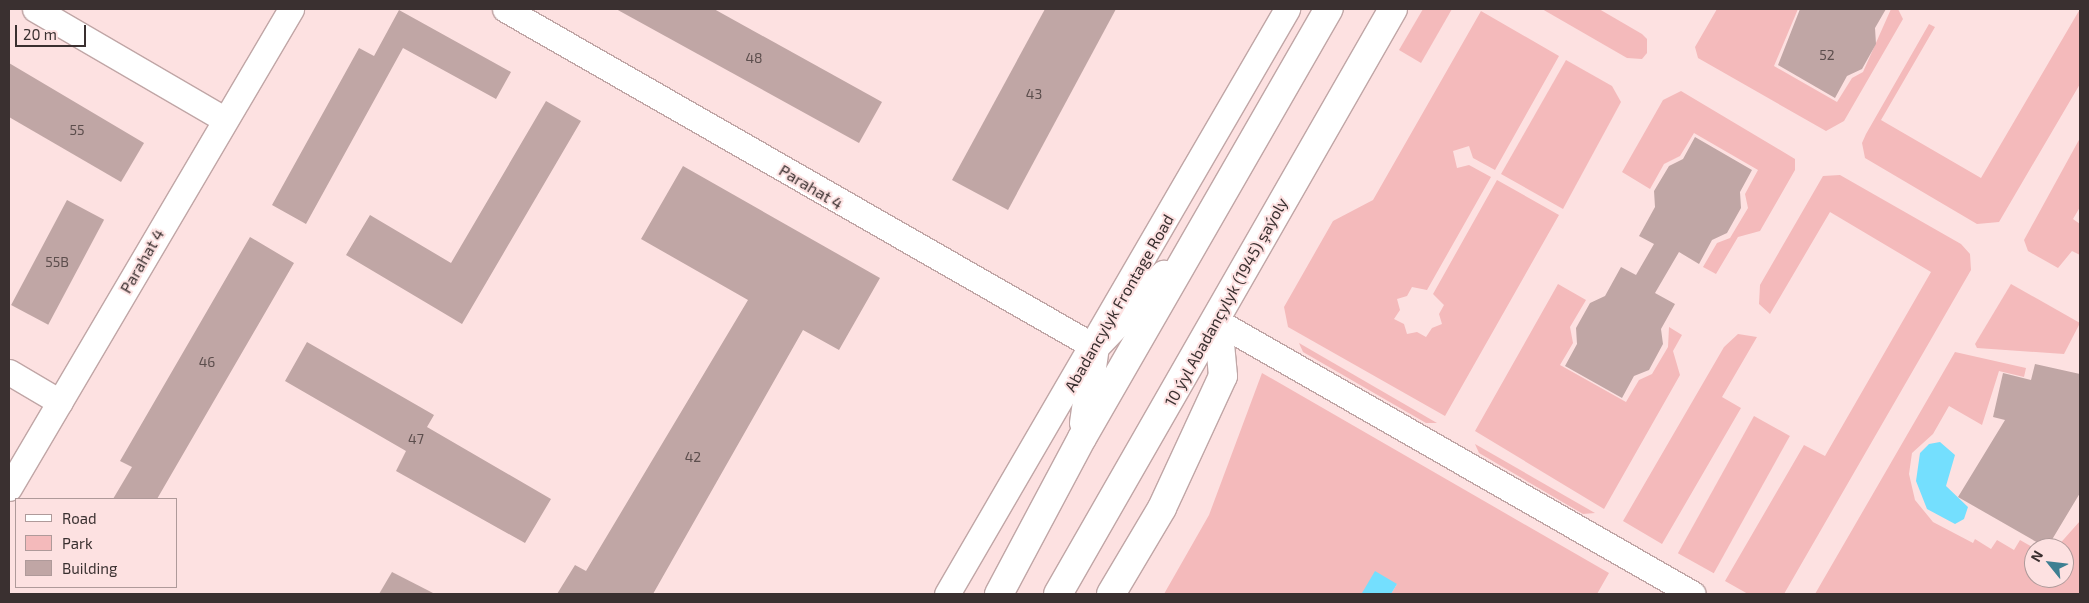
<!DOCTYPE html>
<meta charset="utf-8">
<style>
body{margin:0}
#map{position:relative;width:2089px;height:603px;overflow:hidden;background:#fde1e1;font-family:"Exo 2",sans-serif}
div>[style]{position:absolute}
.green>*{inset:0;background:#f4babb;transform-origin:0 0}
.water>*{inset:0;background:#74dffe}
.building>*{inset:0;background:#c0a6a5;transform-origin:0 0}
.roads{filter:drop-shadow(1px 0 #c0a6a6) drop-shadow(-1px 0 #c0a6a6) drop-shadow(0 1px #c0a6a6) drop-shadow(0 -1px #c0a6a6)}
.street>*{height:25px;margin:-12.5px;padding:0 12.5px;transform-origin:12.5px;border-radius:12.5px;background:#fff}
.primary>*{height:28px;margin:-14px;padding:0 14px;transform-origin:14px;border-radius:14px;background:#fff}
span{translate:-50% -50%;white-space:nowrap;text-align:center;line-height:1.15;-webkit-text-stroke:4px #fde1e1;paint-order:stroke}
.number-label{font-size:14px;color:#5c4e4d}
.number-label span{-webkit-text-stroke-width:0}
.street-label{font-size:16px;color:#3a3030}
.frame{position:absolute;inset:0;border:10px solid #3a3030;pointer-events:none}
.legend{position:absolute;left:15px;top:498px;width:162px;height:90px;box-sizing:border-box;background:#fde1e1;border:1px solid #af9a9a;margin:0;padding:6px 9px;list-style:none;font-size:15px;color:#3a3030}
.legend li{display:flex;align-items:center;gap:10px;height:25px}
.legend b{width:25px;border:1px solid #af9a9a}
.north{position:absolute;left:2024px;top:538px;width:50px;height:50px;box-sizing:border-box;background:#fde1e1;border:1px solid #af9a9a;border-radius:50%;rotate:299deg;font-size:14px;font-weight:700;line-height:20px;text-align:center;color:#3a3030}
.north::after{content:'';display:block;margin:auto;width:18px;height:22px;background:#3e7f92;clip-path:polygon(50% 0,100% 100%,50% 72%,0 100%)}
.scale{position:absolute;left:15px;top:25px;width:71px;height:22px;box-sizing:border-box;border:2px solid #3a3030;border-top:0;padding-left:6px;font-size:15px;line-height:18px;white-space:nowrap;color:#3a3030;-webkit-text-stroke:4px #fde1e1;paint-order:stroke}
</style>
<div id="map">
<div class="green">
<div style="clip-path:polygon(1423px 9px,1452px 9px,1421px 63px,1399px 50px)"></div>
<div style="clip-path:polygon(1542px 9px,1599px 9px,1642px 34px,1647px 39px,1647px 53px,1642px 59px,1627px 58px)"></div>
<div style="clip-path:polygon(1717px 9px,1798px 9px,1774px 66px,1837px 102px,1852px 78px,1863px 72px,1891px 9px,1898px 9px,1903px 19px,1844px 121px,1826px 131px,1698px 58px,1695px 47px)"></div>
<div style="clip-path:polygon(2080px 9px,2080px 84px,1999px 222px,1977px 224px,1865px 158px,1862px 143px,1866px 134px,1929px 24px,1935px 27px,1881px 120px,1981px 178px)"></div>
<div style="clip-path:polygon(1481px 11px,1559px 56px,1495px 170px,1473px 158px,1469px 146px,1453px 151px,1457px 168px,1469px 165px,1491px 177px,1427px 290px,1412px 287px,1407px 296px,1397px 299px,1400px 310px,1394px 319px,1404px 324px,1407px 334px,1417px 332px,1426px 337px,1432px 328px,1442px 324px,1439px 314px,1444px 305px,1433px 294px,1497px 180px,1559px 215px,1445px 416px,1288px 327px,1284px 307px,1333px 221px,1373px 200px)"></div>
<div style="clip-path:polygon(1566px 60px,1612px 86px,1621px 102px,1563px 209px,1501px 174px)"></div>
<div style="clip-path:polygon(1681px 91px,1795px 159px,1795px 170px,1760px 231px,1738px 237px,1716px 274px,1703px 267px,1717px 243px,1730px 238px,1748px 208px,1745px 194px,1758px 170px,1694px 133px,1680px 156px,1664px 164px,1650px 189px,1622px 172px,1663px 100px)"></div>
<div style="clip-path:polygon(2080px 138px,2080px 207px,2073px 219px,2080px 224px,2080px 255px,2072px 251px,2058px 268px,2028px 251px,2024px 240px)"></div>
<div style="clip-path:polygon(1840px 175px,1961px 244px,1970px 254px,1971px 270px,1784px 594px,1748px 594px,1725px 581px,1804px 445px,1825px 456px,1931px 272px,1830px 212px,1770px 314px,1759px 304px,1760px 285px,1823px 176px)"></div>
<div style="clip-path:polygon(1558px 284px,1586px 300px,1570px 327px,1573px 343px,1560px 365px,1626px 402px,1639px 380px,1652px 374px,1668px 347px,1669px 327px,1682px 335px,1673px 351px,1680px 375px,1604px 509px,1475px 431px)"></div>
<div style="clip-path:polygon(2011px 284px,2080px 323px,2064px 354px,1977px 348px,1975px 344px)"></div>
<div style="clip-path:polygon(1738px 334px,1757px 337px,1722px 397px,1741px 408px,1662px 544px,1623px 521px,1724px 347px)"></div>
<div style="clip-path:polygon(1299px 343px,1437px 423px,1426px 423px,1303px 352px)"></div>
<div style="clip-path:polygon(1955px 352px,2026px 368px,2024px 377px,1999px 371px,1982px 425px,1949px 406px,1933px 434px,1912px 453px,1909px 474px,1915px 500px,1933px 522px,1973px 543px,1975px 539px,1991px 549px,1997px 540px,2014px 550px,2020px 540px,2034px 548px,2034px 578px,2064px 578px,2064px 548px,2056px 548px,2080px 521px,2080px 594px,1815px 594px)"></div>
<div style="clip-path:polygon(1262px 373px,1609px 573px,1597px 594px,1391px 594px,1397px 584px,1365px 594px,1164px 594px,1209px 515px)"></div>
<div style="left:1754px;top:416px;width:41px;height:157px;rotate:29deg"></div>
<div style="clip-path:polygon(1475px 444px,1595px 513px,1583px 514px,1479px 453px)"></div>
</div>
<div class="water">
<div style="clip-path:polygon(1940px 442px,1955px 455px,1946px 486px,1968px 507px,1964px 519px,1955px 524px,1927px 509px,1916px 481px,1920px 453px,1929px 444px)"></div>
<div style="clip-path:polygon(1375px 571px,1397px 584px,1391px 594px,1362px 593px)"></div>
</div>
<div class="building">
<div style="clip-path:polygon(616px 9px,714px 9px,882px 102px,859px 143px)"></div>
<div style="clip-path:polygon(1045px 9px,1116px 9px,1008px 210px,952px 180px)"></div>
<div style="clip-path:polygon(1800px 9px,1886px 9px,1875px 28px,1876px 44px,1862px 69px,1847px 76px,1835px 98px,1778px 65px)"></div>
<div style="clip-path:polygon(399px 10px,511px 72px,496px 99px,403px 48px,306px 224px,272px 205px,359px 48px,374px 56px)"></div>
<div style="clip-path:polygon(9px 63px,144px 143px,121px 182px,9px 117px)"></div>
<div style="clip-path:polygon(546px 101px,581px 121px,462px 324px,346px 255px,370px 215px,451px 263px)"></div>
<div style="clip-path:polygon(1695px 137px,1752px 170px,1740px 192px,1741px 208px,1727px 233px,1712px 240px,1699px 264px,1679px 252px,1655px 293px,1675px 304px,1661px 329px,1663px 344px,1649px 370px,1634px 376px,1622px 398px,1565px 366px,1577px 344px,1576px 328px,1590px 303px,1605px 296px,1621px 267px,1636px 275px,1654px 244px,1639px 236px,1655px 207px,1654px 191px,1669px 166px,1683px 159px)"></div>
<div style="clip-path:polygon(683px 166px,880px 278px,839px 350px,803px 330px,653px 594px,557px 594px,575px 565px,586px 571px,748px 300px,641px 239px)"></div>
<div style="left:67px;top:200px;width:42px;height:119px;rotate:28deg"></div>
<div style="clip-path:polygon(250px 237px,294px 263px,157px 499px,113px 499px,132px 467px,120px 461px)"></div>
<div style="clip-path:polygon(307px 342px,434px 415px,427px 427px,551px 499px,525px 543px,396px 471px,406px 451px,285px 381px)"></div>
<div style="clip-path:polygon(2035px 364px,2080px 374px,2080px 493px,2047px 548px,1958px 497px,2005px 420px,1993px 417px,2003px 373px,2031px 380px)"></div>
<div style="clip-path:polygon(392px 572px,435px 594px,379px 594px)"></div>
</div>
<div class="roads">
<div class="street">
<div style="left:35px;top:9px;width:219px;rotate:30.2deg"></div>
<div style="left:505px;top:9px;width:680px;rotate:29.81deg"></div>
<div style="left:1218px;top:322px;width:547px;rotate:29.8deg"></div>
<div style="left:9px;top:372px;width:59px;rotate:30.5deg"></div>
<div style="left:9px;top:488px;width:556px;rotate:-59.51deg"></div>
<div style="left:947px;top:594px;width:677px;rotate:-59.83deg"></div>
</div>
<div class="primary">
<div style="left:1084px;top:423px;width:77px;rotate:-81.8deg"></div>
<div style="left:1095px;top:347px;width:100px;rotate:-46.2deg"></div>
<div style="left:999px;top:594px;width:177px;rotate:-62deg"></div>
<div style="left:1082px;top:438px;width:495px;rotate:-60.1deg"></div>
<div style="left:1058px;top:594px;width:674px;rotate:-60.2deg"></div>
<div style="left:1111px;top:594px;width:100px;rotate:-59.3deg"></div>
<div style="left:1162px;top:508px;width:145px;rotate:-65.2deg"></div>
<div style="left:1223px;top:376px;width:54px;rotate:-95.3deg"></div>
</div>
</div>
<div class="number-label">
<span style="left:1827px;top:55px">52</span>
<span style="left:754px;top:58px">48</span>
<span style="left:1034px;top:94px">43</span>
<span style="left:77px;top:130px">55</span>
<span style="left:57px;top:262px">55B</span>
<span style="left:207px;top:362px">46</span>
<span style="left:416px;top:439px">47</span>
<span style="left:693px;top:457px">42</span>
</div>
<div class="street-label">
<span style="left:811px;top:187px;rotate:31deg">Parahat 4</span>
<span style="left:142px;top:261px;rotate:-60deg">Parahat 4</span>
<span style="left:1226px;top:302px;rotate:-61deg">10 ýyl Abadançylyk (1945) şaýoly</span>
<span style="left:1119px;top:303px;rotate:-60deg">Abadancylyk Frontage Road</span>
</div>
<div class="frame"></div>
<ul class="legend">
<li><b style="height:6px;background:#fff"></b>Road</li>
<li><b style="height:14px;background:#f4babb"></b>Park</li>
<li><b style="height:14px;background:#c0a6a5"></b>Building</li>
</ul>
<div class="north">N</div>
<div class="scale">20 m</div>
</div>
